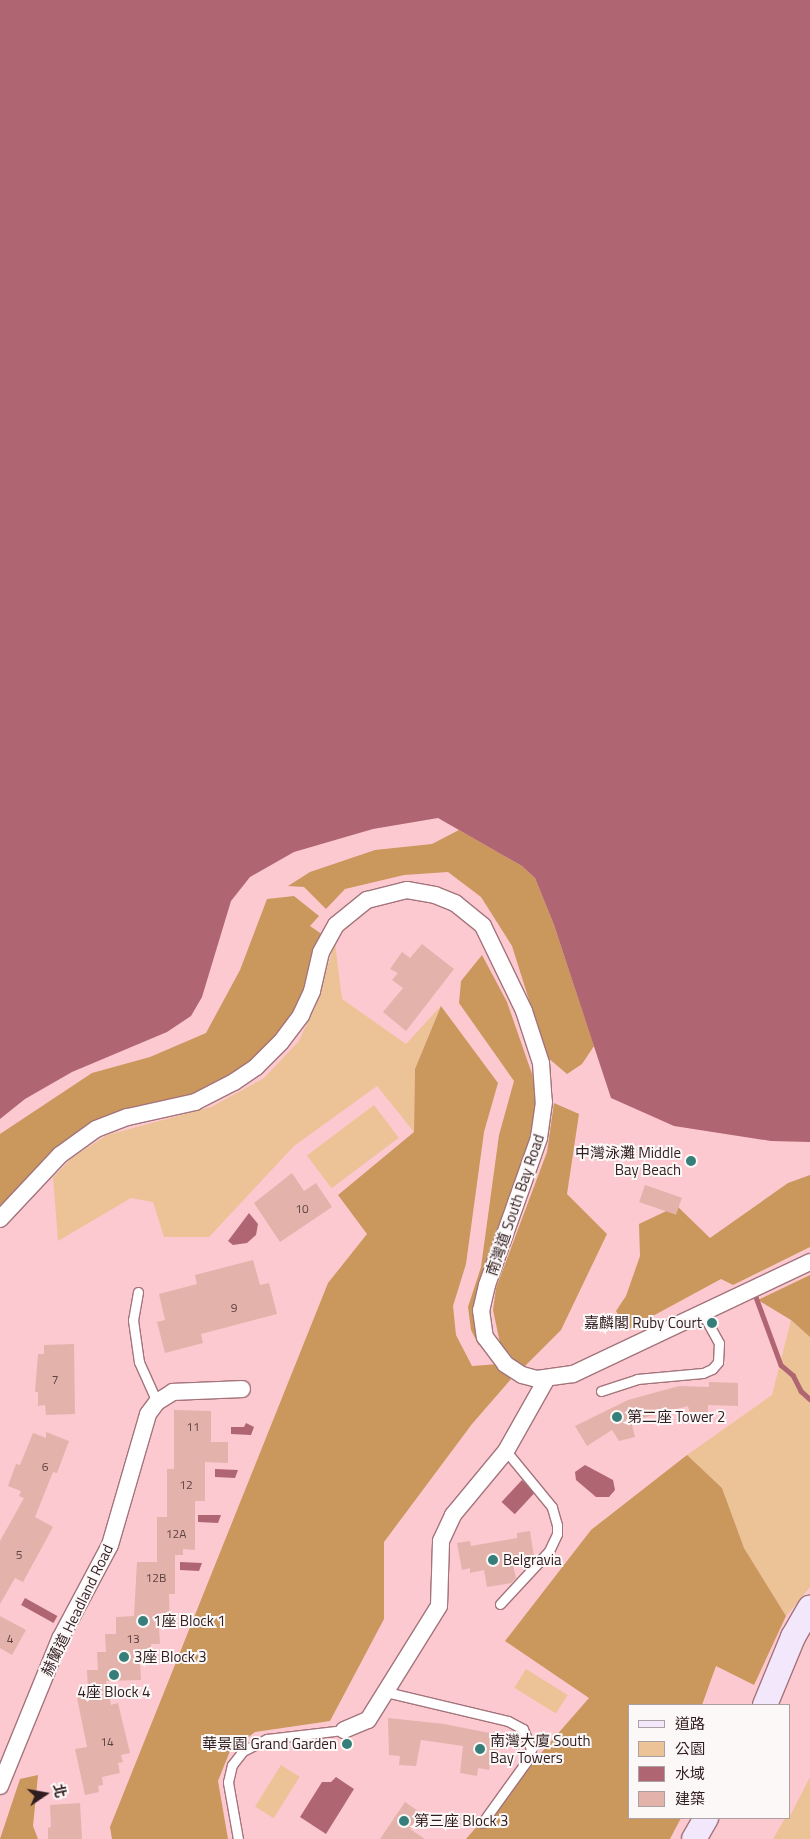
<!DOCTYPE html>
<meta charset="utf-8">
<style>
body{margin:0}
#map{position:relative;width:810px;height:1839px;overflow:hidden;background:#fcc9d0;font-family:"Titillium Web","Noto Sans TC",sans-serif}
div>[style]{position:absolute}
.green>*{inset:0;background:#ebc397;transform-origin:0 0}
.forest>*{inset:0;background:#ca975c}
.water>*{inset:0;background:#b06572;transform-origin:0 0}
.stream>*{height:4.5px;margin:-2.25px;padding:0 2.25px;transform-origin:2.25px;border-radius:2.25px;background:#b06572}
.building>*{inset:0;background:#e3b2aa;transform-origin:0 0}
.roads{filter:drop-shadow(1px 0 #a3747b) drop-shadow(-1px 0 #a3747b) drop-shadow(0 1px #a3747b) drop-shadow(0 -1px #a3747b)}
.lane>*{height:9px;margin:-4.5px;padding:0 4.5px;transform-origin:4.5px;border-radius:4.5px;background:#fff}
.street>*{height:16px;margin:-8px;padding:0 8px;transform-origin:8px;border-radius:8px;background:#fff}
.secondary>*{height:24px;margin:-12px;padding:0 12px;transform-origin:12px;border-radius:12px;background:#f2e7fb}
.dots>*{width:14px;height:14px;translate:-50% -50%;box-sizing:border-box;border:2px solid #fdf8f8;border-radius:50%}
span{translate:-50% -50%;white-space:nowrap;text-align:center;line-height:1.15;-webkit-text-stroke:4px #fdf8f8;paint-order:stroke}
.number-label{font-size:12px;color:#5d4242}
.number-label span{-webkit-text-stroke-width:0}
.poi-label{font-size:15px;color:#301d20}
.right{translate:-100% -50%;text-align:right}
.left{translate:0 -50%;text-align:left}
.street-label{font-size:15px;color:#301d20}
.legend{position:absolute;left:628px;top:1704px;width:162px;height:115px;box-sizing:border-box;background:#fdf8f8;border:1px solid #aba0a2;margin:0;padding:6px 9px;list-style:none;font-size:15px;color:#301d20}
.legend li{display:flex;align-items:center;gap:10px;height:25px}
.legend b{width:25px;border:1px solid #aba0a2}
.north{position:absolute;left:20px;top:1769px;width:50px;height:50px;-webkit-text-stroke:4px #fdf8f8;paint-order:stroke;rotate:78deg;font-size:14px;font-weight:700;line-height:20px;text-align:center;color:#301d20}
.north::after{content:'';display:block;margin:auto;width:18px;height:22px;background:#301d20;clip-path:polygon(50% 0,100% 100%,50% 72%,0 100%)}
</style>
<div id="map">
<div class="green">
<div style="clip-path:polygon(335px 943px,342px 999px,406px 1044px,441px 1006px,415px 1069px,414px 1132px,377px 1086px,294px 1146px,209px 1237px,164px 1237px,153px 1202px,131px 1198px,58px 1241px,53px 1177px,73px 1157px,107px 1135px,211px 1107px,264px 1078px,299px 1041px,314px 1008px)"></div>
<div style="left:374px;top:1105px;width:41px;height:84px;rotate:53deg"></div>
<div style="clip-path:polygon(791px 1320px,810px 1337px,810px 1587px,786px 1616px,744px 1548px,722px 1488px,687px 1455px,772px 1395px)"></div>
<div style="left:526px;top:1669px;width:49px;height:22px;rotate:32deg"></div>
<div style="left:281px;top:1765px;width:22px;height:49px;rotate:32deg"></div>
<div style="clip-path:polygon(810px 1777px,810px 1839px,773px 1839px,785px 1818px,789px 1818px)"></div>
</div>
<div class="forest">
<div style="clip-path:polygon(459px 830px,522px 866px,535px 878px,554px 925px,594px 1046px,582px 1064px,567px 1074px,547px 1057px,512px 946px,481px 897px,448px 872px,404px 875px,345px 889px,326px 909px,304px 887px,288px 886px,310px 872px,375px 850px,432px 844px)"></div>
<div style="clip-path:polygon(294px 896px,319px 916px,310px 926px,326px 937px,305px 1004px,232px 1087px,103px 1126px,0 1217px,0 1134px,92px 1073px,150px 1057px,206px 1033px,240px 970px,267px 899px)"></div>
<div style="clip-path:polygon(482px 955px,507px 1002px,540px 1097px,531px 1148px,480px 1331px,479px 1346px,471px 1330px,468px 1307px,481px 1267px,499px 1135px,514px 1081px,459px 1003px,461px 981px)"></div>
<div style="clip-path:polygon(441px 1006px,498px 1083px,484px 1132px,466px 1264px,453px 1306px,456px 1335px,472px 1366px,499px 1364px,511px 1379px,472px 1424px,384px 1542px,384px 1619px,330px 1721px,255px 1732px,230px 1751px,218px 1781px,228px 1839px,112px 1839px,110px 1827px,328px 1283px,367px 1234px,338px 1195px,414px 1132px,415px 1069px)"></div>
<div style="clip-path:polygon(554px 1103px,579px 1114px,567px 1194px,607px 1234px,561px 1330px,522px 1369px,500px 1343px,493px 1310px,496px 1288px,547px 1152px)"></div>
<div style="clip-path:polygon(810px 1175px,810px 1247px,733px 1285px,721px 1279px,627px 1330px,616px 1311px,626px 1296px,640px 1256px,639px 1224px,677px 1206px,710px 1238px,788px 1183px)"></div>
<div style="clip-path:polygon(810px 1275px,810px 1337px,791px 1320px,758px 1300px)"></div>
<div style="clip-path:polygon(687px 1455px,722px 1488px,744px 1548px,786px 1616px,754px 1685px,716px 1666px,702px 1705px,629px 1705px,629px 1818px,681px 1818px,670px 1839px,466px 1839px,589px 1698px,505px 1641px,591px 1530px)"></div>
<div style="clip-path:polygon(38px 1775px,33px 1826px,38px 1839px,0 1839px,20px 1779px)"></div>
</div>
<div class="water">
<div style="clip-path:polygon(0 0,810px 0,810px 1142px,771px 1141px,674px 1126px,611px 1098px,554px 925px,535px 878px,522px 866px,438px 818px,373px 829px,294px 852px,250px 877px,231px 901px,202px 997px,191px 1016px,167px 1032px,72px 1072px,25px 1099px,0 1119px)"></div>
<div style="clip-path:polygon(249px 1213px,258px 1224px,256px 1235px,247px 1243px,233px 1245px,228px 1241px)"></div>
<div style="clip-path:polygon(246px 1423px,254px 1427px,251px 1435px,231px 1434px,231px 1427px,244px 1427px)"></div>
<div style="clip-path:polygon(585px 1465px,613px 1480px,615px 1490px,609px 1497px,596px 1497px,576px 1480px,575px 1472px)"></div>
<div style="clip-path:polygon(215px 1469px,238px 1470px,235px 1478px,215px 1477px)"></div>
<div style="left:522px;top:1480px;width:18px;height:30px;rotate:43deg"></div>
<div style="clip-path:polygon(198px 1515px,221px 1515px,218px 1523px,198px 1522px)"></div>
<div style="clip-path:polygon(180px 1562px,202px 1563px,199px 1571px,180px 1570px)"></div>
<div style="left:25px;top:1598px;width:37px;height:8px;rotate:29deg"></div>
<div style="clip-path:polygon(336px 1777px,354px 1789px,326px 1834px,300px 1817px,322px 1782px,331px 1782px)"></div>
</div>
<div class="stream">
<div style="left:756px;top:1297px;width:72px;rotate:69.8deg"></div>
<div style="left:781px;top:1365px;width:16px;rotate:40deg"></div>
<div style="left:793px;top:1375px;width:18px;rotate:63deg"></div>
<div style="left:801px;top:1391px;width:12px;rotate:42deg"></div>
</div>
<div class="building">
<div style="clip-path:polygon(422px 944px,454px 969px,406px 1031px,383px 1012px,403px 988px,392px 980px,398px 973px,390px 969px,402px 952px,410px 958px)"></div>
<div style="clip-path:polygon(292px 1173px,304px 1191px,316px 1183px,332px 1207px,280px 1242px,254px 1203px)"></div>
<div style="left:645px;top:1185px;width:39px;height:18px;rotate:19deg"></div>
<div style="clip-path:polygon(253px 1260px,260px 1285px,269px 1283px,277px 1314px,201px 1334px,203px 1343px,165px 1353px,157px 1322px,165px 1320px,159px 1294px,197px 1284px,195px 1275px)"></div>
<div style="clip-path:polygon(74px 1344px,75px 1414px,46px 1415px,45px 1405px,38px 1406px,38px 1392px,35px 1392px,38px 1354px,44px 1354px,44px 1345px)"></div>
<div style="clip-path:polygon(709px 1382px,738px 1383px,738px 1406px,708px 1405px,708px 1418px,692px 1422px,688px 1406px,631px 1421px,635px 1437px,619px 1441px,612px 1430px,587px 1446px,575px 1426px,628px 1400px,679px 1386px,709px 1387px)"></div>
<div style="clip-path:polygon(174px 1410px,211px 1411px,211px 1442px,228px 1442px,228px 1463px,205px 1462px,205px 1501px,195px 1501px,195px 1550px,183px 1549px,183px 1555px,175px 1555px,175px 1594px,169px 1594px,170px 1626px,159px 1627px,160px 1644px,151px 1644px,151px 1662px,140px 1662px,141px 1680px,106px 1681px,111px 1705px,118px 1703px,130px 1753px,121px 1755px,123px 1762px,118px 1763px,120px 1773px,102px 1777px,103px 1785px,98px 1786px,99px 1792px,85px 1795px,75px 1749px,87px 1747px,77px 1698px,88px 1693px,87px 1670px,98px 1670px,97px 1652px,106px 1652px,105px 1634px,116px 1634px,116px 1617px,134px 1616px,137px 1562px,157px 1562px,157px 1517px,167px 1517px,167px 1469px,174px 1469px)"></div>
<div style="clip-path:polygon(46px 1432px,69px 1441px,57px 1473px,53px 1472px,35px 1517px,53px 1527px,23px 1582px,15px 1578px,0 1604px,0 1541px,24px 1498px,19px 1496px,21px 1491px,8px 1486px,16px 1464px,20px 1465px,33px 1433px,46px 1438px)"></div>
<div style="clip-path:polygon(530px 1531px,534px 1557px,526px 1558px,527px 1563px,513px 1565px,516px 1578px,511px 1583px,487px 1587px,484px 1570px,470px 1573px,470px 1568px,462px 1570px,457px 1543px,470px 1541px,471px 1546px,517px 1538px,517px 1533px)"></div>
<div style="clip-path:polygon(0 1616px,26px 1630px,12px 1655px,0 1648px)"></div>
<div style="clip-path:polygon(388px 1718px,444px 1724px,500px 1735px,497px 1753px,492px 1752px,489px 1770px,478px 1768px,477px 1776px,460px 1773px,463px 1746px,421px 1740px,416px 1766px,399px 1765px,400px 1756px,389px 1755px)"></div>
<div style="clip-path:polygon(405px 1802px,421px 1813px,410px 1829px,425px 1839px,380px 1839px)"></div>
<div style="clip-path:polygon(80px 1803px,82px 1839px,48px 1839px,48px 1828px,51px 1827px,50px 1805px)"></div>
</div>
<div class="roads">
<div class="lane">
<div style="left:138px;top:1292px;width:28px;rotate:100deg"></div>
<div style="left:133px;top:1320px;width:42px;rotate:81.9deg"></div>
<div style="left:139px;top:1362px;width:44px;rotate:65.8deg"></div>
<div style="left:601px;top:1391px;width:38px;rotate:-18deg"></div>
<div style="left:637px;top:1379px;width:66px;rotate:-5.2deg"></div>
<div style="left:703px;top:1373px;width:10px;rotate:-24deg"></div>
<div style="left:712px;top:1369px;width:9px;rotate:-49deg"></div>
<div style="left:718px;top:1362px;width:19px;rotate:-87deg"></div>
<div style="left:719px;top:1343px;width:33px;rotate:-119deg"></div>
<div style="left:500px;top:1604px;width:72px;rotate:-47.2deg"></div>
<div style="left:549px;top:1551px;width:19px;rotate:-65deg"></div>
<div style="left:557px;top:1534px;width:9px;rotate:-90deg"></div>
<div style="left:557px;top:1525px;width:19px;rotate:-106deg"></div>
<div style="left:552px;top:1507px;width:72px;rotate:-129.4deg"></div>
<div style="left:386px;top:1692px;width:125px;rotate:13.4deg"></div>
<div style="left:508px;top:1721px;width:17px;rotate:28deg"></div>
<div style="left:523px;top:1729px;width:22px;rotate:68deg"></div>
<div style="left:531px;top:1749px;width:14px;rotate:111deg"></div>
<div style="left:526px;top:1762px;width:75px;rotate:125.8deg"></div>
<div style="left:238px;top:1839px;width:58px;rotate:-100deg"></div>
<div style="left:228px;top:1782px;width:17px;rotate:-77deg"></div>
<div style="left:232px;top:1765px;width:18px;rotate:-52deg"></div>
<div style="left:243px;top:1751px;width:27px;rotate:-27deg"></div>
<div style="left:267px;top:1739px;width:78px;rotate:-6.7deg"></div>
</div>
<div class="street">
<div style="left:0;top:1219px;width:88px;rotate:-46.8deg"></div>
<div style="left:60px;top:1155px;width:44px;rotate:-35.8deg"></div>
<div style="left:96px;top:1129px;width:34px;rotate:-21deg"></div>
<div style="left:128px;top:1117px;width:69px;rotate:-12.6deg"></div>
<div style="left:195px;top:1102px;width:44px;rotate:-27.1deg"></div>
<div style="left:234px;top:1082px;width:27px;rotate:-34deg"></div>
<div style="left:256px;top:1067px;width:35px;rotate:-45deg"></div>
<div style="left:281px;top:1042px;width:34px;rotate:-53deg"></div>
<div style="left:301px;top:1015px;width:26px;rotate:-65deg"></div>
<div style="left:312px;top:991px;width:40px;rotate:-77deg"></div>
<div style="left:321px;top:952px;width:31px;rotate:-61deg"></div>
<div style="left:336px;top:925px;width:40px;rotate:-39deg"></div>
<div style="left:367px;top:900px;width:41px;rotate:-14deg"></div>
<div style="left:407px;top:890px;width:28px;rotate:10deg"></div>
<div style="left:435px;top:895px;width:22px;rotate:22deg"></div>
<div style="left:455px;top:903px;width:36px;rotate:39deg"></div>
<div style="left:483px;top:926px;width:94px;rotate:64.2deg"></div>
<div style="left:524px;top:1011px;width:55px;rotate:71.9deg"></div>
<div style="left:541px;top:1063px;width:39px;rotate:86deg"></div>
<div style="left:544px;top:1102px;width:36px;rotate:98deg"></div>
<div style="left:539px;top:1138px;width:156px;rotate:109.5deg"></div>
<div style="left:487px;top:1285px;width:26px;rotate:103deg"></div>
<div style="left:481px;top:1310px;width:27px;rotate:82deg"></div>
<div style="left:485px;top:1337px;width:34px;rotate:53deg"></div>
<div style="left:505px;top:1364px;width:20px;rotate:33deg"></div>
<div style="left:522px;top:1375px;width:16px;rotate:15deg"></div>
<div style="left:537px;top:1379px;width:36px;rotate:-8deg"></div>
<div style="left:573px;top:1374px;width:262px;rotate:-25.3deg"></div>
<div style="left:344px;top:1730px;width:26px;rotate:-23deg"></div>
<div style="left:368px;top:1720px;width:134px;rotate:-58.1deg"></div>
<div style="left:439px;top:1606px;width:65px;rotate:-88.2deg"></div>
<div style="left:441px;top:1541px;width:29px;rotate:-65deg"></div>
<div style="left:453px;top:1515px;width:83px;rotate:-50.4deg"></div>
<div style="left:506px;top:1451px;width:81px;rotate:-60.6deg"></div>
<div style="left:0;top:1786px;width:159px;rotate:-67.8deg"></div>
<div style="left:60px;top:1639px;width:106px;rotate:-62deg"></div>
<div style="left:110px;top:1545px;width:136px;rotate:-73.8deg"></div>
<div style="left:148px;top:1414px;width:15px;rotate:-53deg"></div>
<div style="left:157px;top:1402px;width:19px;rotate:-32deg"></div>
<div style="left:173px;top:1392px;width:69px;rotate:-2.5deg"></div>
</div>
<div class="secondary">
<div style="left:765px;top:1705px;width:74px;rotate:-67.6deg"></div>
<div style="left:793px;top:1637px;width:34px;rotate:-60deg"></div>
<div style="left:694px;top:1839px;width:24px;rotate:-60deg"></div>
</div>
</div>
<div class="dots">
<div style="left:691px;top:1161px;background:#367e79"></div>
<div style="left:712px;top:1323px;background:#367e79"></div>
<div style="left:617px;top:1417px;background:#367e79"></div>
<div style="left:493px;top:1560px;background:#367e79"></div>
<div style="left:143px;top:1621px;background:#367e79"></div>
<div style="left:124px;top:1657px;background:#367e79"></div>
<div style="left:114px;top:1675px;background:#367e79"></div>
<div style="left:347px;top:1744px;background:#367e79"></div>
<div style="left:480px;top:1749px;background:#367e79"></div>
<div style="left:404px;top:1821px;background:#367e79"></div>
</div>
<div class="number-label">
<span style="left:302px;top:1209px">10</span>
<span style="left:234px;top:1308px">9</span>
<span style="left:55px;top:1380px">7</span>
<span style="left:193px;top:1427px">11</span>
<span style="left:45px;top:1467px">6</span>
<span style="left:186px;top:1485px">12</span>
<span style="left:176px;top:1534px">12A</span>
<span style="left:19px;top:1555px">5</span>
<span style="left:156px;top:1578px">12B</span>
<span style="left:10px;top:1639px">4</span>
<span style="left:133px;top:1639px">13</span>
<span style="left:107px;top:1742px">14</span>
</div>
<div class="poi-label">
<span class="right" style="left:681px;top:1161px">中灣泳灘 Middle<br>Bay Beach</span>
<span class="right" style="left:702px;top:1323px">嘉麟閣 Ruby Court</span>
<span class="left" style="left:627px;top:1417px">第二座 Tower 2</span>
<span class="left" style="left:503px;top:1560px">Belgravia</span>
<span class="left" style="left:153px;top:1621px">1座 Block 1</span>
<span class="left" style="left:134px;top:1657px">3座 Block 3</span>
<span style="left:114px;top:1692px">4座 Block 4</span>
<span class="left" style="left:490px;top:1749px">南灣大廈 South<br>Bay Towers</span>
<span class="right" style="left:337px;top:1744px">華景園 Grand Garden</span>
<span class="left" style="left:414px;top:1821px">第三座 Block 3</span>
</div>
<div class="street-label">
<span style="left:515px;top:1205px;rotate:-71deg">南灣道 South Bay Road</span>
<span style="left:77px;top:1610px;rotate:-64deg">赫蘭道 Headland Road</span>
</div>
<ul class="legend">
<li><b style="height:6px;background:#f2e7fb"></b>道路</li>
<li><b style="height:14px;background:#ebc397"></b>公園</li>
<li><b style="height:14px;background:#b06572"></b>水域</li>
<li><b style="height:14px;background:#e3b2aa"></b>建築</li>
</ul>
<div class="north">北</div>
</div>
